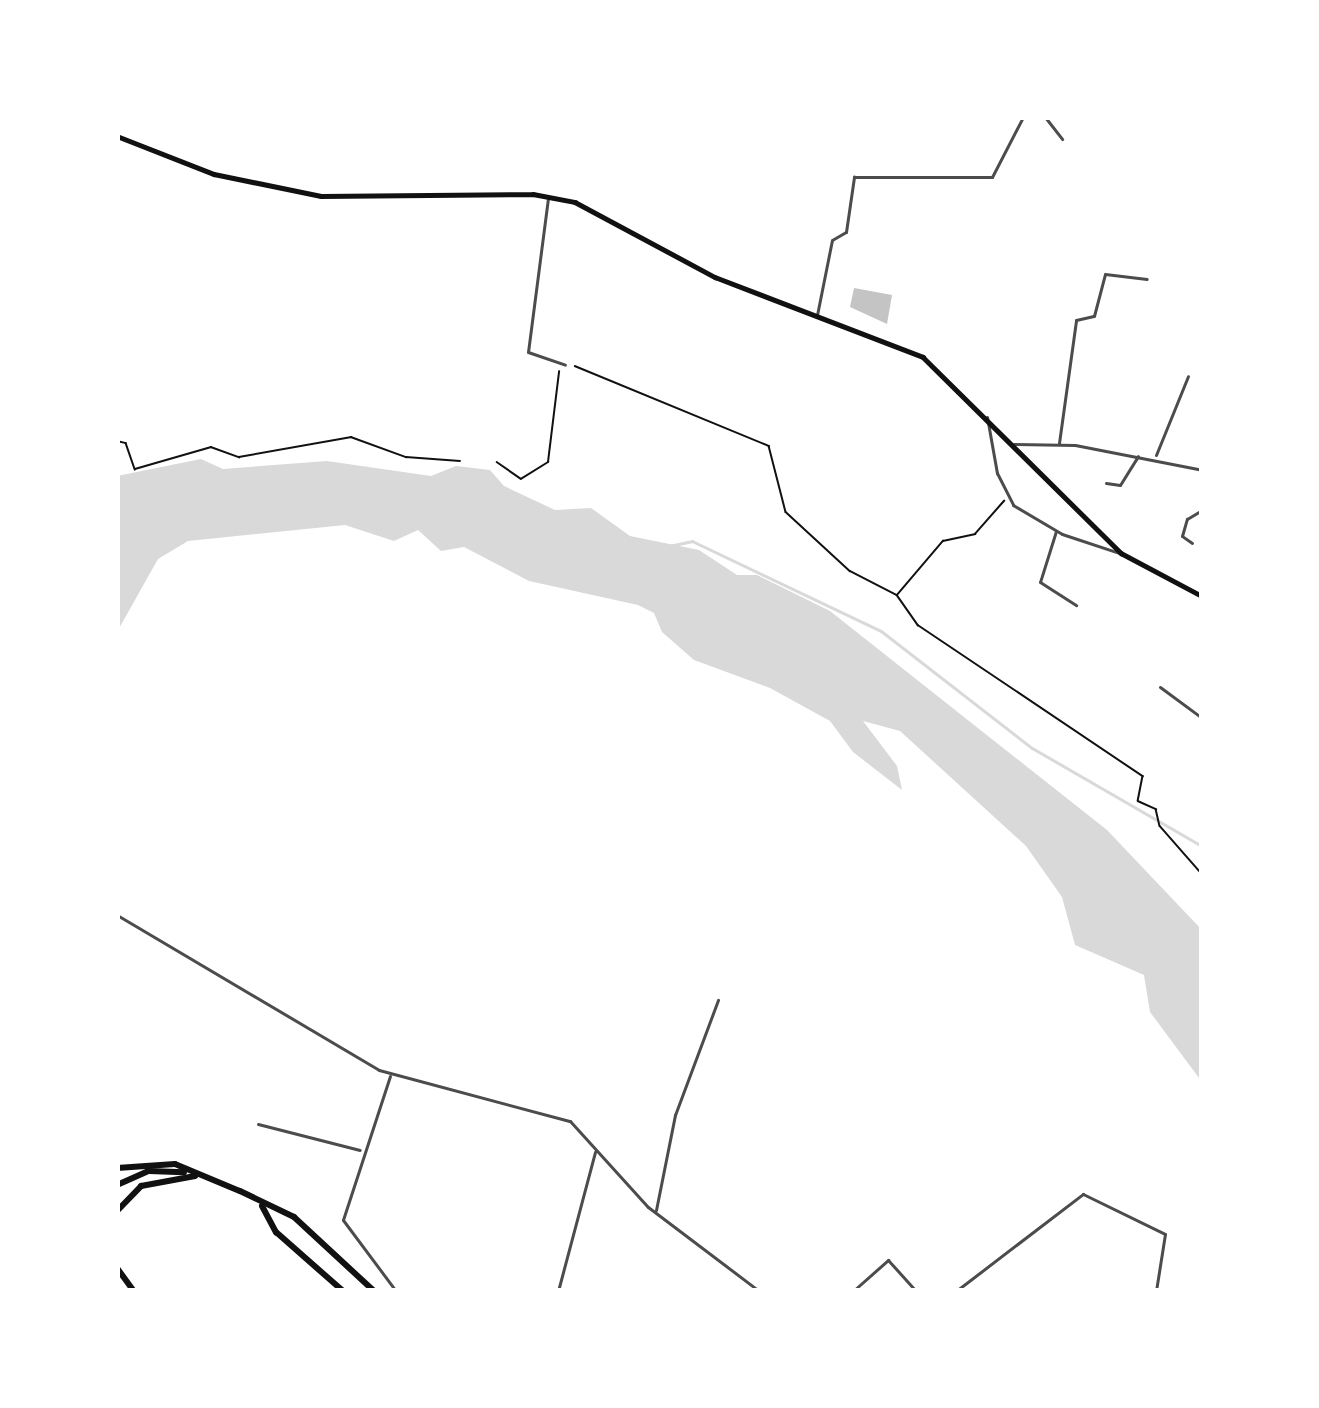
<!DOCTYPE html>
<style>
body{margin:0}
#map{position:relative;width:1319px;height:1408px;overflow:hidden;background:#fff;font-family:Lato,sans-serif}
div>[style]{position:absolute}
.water>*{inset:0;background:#d9d9d9}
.stream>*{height:3px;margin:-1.5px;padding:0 1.5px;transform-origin:1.5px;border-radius:1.5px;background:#d9d9d9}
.building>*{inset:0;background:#c4c4c4}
.path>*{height:1.5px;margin:-0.75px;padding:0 0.75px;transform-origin:0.75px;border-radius:0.75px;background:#111}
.minor>*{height:3px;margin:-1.5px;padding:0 1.5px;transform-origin:1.5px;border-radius:1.5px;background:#4c4c4c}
.secondary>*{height:4.5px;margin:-2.25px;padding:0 2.25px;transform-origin:2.25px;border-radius:2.25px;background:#111}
.motorway>*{height:6px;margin:-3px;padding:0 3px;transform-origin:3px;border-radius:3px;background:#111}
span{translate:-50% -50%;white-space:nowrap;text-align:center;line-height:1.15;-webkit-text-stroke:9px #fff;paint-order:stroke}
.frame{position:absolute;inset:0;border:120px solid #fff;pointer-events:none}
</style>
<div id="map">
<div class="water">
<div style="clip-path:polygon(201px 459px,223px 469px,327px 461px,431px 476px,456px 466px,490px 470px,504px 486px,555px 510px,591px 508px,630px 536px,699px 550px,737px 575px,757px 575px,830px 611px,1107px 830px,1202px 930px,1202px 1082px,1150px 1012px,1144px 975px,1075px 945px,1062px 897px,1026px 846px,900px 731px,863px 721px,897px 766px,902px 790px,853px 752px,830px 721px,770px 688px,694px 660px,662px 632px,654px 613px,638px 605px,529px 581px,464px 547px,441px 551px,418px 530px,394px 541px,345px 525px,188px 541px,158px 559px,117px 632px,117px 476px)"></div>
</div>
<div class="stream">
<div style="left:669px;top:546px;width:24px;rotate:-12deg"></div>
<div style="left:692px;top:541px;width:209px;rotate:25.5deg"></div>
<div style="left:881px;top:631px;width:191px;rotate:37.8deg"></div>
<div style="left:1032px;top:748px;width:196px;rotate:30deg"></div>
</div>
<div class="building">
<div style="clip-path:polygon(854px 288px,892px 295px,887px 324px,850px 307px)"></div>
</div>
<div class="path">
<div style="left:575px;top:366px;width:210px;rotate:22.4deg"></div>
<div style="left:769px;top:446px;width:68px;rotate:75.6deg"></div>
<div style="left:786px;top:512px;width:87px;rotate:42.7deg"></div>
<div style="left:850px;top:571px;width:53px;rotate:27.1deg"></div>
<div style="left:897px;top:595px;width:37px;rotate:55deg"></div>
<div style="left:918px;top:625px;width:271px;rotate:33.9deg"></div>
<div style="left:1143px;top:776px;width:25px;rotate:101deg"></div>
<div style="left:1138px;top:801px;width:20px;rotate:24deg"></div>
<div style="left:1156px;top:809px;width:17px;rotate:77deg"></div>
<div style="left:1160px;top:826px;width:64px;rotate:48.8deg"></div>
<div style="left:117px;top:441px;width:9px;rotate:13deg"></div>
<div style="left:126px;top:443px;width:28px;rotate:71deg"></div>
<div style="left:135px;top:469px;width:79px;rotate:-16.1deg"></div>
<div style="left:211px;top:447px;width:30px;rotate:20deg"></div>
<div style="left:239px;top:457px;width:114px;rotate:-10.1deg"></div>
<div style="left:351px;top:437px;width:59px;rotate:20deg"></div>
<div style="left:406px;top:457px;width:54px;rotate:4.2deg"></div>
<div style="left:497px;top:462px;width:29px;rotate:35deg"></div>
<div style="left:521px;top:479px;width:32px;rotate:-32deg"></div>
<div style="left:548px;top:462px;width:91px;rotate:-83deg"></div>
<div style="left:897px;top:595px;width:71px;rotate:-49.6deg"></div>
<div style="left:943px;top:541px;width:33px;rotate:-12deg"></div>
<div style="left:975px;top:534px;width:44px;rotate:-48.7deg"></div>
</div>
<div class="minor">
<div style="left:1045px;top:117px;width:28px;rotate:52deg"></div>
<div style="left:548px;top:198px;width:155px;rotate:97.4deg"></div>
<div style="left:528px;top:352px;width:39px;rotate:19deg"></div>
<div style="left:817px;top:315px;width:76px;rotate:-78.7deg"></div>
<div style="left:832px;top:240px;width:16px;rotate:-30deg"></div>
<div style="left:846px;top:232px;width:56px;rotate:-81.7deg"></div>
<div style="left:854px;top:177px;width:138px"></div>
<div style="left:992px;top:177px;width:68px;rotate:-62.7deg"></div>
<div style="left:987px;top:417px;width:57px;rotate:79.9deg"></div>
<div style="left:997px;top:473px;width:36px;rotate:63deg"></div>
<div style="left:1013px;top:505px;width:57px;rotate:30.6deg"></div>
<div style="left:1062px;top:534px;width:60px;rotate:18.4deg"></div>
<div style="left:1059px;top:443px;width:124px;rotate:-82.1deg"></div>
<div style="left:1076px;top:320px;width:18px;rotate:-13deg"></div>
<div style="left:1094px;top:316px;width:43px;rotate:-75.3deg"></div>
<div style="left:1105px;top:274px;width:42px;rotate:6.8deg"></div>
<div style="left:1014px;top:444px;width:61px;rotate:0.9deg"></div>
<div style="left:1075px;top:445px;width:129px;rotate:11.1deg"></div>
<div style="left:1156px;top:455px;width:85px;rotate:-67.9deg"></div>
<div style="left:1106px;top:483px;width:14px;rotate:8deg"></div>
<div style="left:1120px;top:485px;width:34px;rotate:-58deg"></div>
<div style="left:1056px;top:531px;width:53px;rotate:107.4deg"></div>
<div style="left:1040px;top:582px;width:43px;rotate:32.6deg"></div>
<div style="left:1192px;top:543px;width:12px;rotate:-145deg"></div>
<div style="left:1182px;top:536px;width:18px;rotate:-74deg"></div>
<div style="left:1187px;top:519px;width:17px;rotate:-31deg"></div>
<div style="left:1160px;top:687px;width:52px;rotate:36.4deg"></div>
<div style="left:117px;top:915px;width:304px;rotate:30.6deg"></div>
<div style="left:379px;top:1070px;width:198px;rotate:15deg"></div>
<div style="left:570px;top:1121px;width:116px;rotate:47.8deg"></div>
<div style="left:648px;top:1207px;width:139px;rotate:37.1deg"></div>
<div style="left:390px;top:1076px;width:151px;rotate:108.1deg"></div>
<div style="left:343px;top:1220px;width:89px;rotate:53.3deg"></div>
<div style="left:258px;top:1124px;width:105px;rotate:14.3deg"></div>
<div style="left:656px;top:1210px;width:97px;rotate:-78.7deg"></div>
<div style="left:675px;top:1115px;width:123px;rotate:-69.5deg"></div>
<div style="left:558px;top:1291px;width:144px;rotate:-75.1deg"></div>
<div style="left:853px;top:1291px;width:47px;rotate:-41.5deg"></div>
<div style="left:888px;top:1260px;width:42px;rotate:47.9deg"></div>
<div style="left:956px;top:1291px;width:160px;rotate:-37.4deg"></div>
<div style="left:1083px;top:1194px;width:91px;rotate:26deg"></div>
<div style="left:1165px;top:1234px;width:58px;rotate:99deg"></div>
</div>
<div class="secondary">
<div style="left:117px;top:136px;width:104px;rotate:21.4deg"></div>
<div style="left:214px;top:174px;width:109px;rotate:11.6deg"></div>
<div style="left:321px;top:196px;width:212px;rotate:-0.5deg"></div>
<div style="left:533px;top:194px;width:43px;rotate:10.8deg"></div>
<div style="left:575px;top:202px;width:159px;rotate:28.2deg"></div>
<div style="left:715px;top:277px;width:223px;rotate:21deg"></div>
<div style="left:923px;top:357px;width:279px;rotate:44.7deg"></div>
<div style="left:1121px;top:553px;width:92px;rotate:28deg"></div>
</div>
<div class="motorway">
<div style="left:117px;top:1168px;width:58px;rotate:-3.9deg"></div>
<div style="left:175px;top:1164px;width:70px;rotate:22.6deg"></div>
<div style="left:240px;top:1191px;width:60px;rotate:25.7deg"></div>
<div style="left:294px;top:1217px;width:109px;rotate:42.8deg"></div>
<div style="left:117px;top:1185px;width:35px;rotate:-24deg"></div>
<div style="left:149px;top:1171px;width:35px;rotate:2deg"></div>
<div style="left:262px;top:1206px;width:30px;rotate:62deg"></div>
<div style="left:276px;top:1232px;width:89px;rotate:41.4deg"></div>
<div style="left:117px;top:1211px;width:35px;rotate:-46deg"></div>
<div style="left:141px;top:1186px;width:55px;rotate:-10.5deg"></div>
<div style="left:117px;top:1268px;width:29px;rotate:54deg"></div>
</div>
<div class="frame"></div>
</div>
